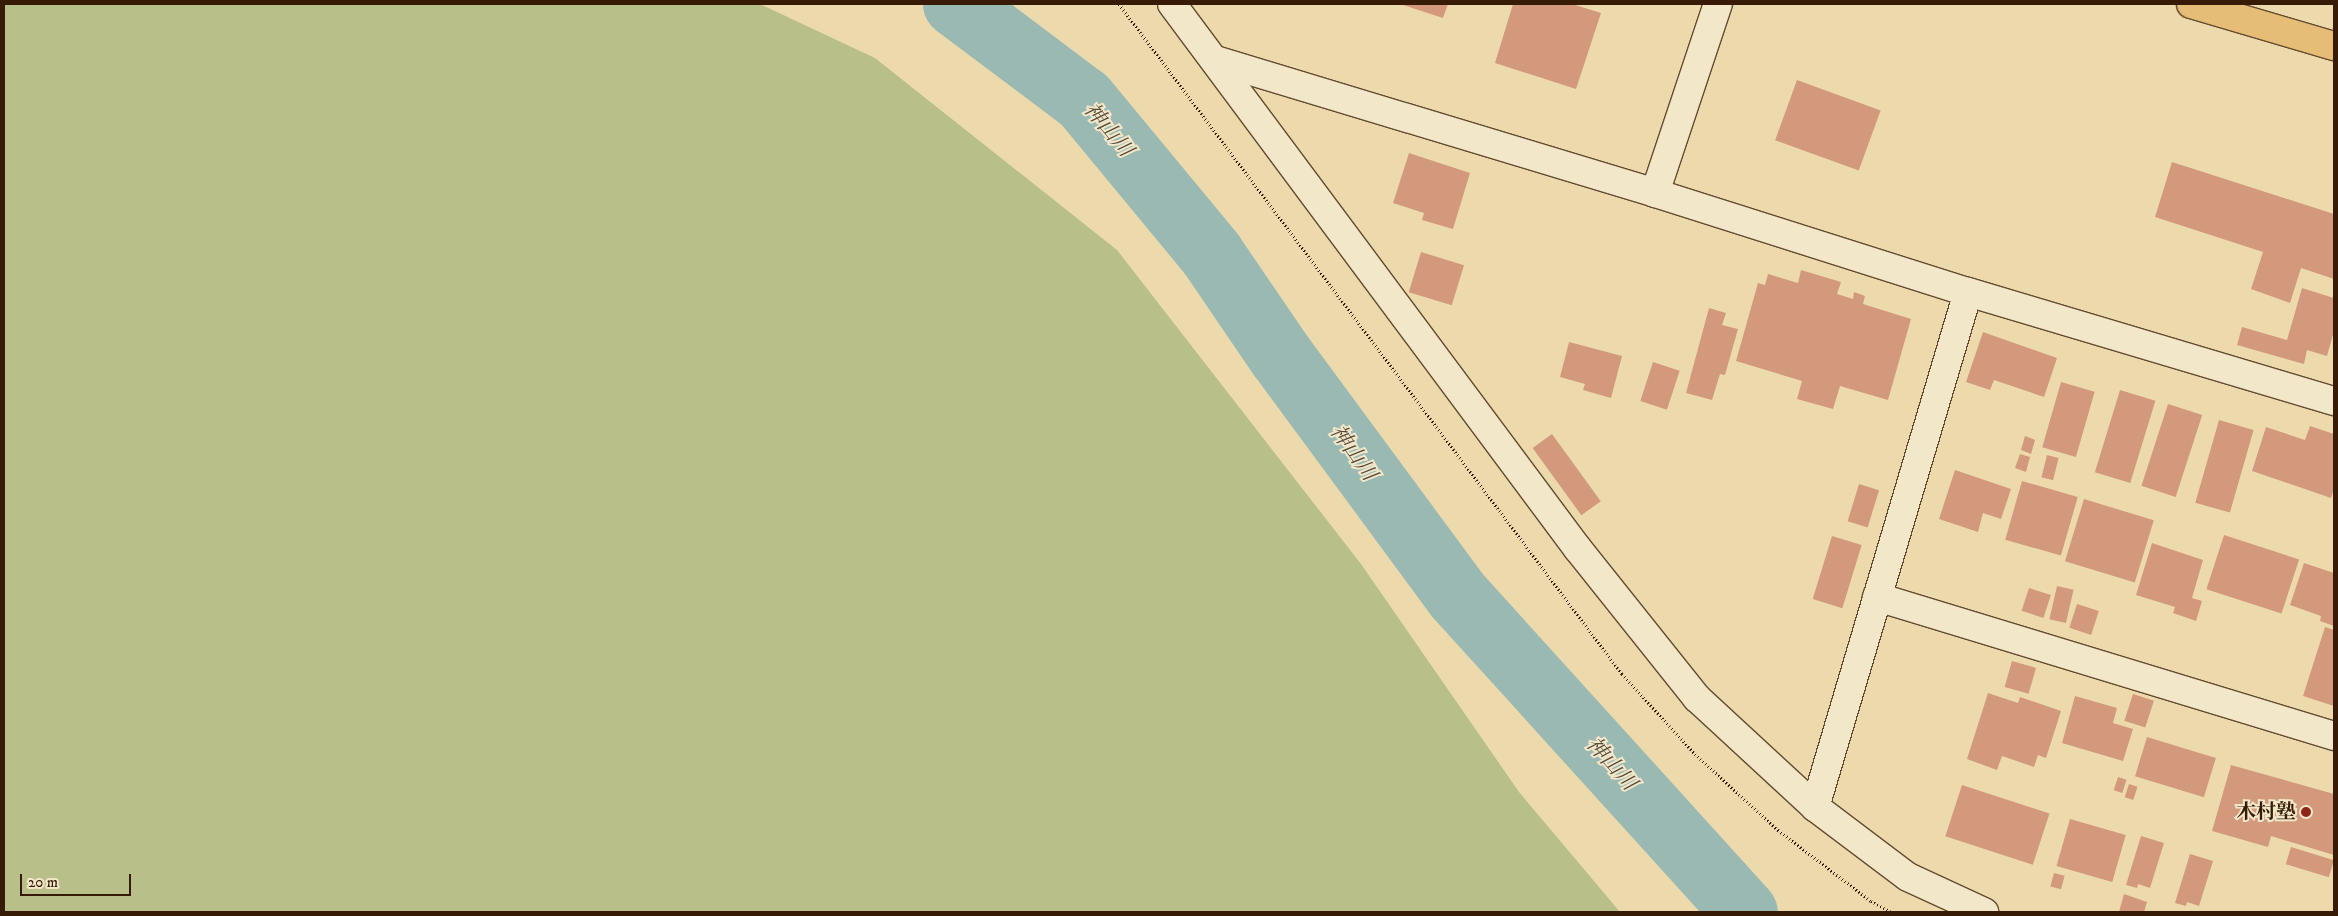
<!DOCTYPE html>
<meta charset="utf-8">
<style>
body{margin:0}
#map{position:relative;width:2338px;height:916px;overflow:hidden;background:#eddaac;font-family:"IM FELL DW Pica","Noto Serif JP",serif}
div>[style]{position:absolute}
.green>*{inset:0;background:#b9bf88}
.river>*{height:66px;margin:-33px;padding:0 33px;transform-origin:33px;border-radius:33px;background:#9bb9b3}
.building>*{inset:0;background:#d3997d;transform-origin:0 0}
.path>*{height:3px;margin-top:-1.5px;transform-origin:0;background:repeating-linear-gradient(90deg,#371b06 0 1px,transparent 0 3.5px)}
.roads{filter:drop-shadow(1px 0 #644b30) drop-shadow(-1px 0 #644b30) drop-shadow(0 1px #644b30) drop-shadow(0 -1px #644b30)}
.minor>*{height:28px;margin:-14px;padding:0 14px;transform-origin:14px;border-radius:14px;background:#f3e7c9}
.primary>*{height:28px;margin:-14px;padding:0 14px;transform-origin:14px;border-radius:14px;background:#e6bd76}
.dots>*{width:14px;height:14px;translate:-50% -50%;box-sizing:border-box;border:2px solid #f3e7c9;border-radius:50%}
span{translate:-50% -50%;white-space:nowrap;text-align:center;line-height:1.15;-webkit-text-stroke:4px #f3e7c9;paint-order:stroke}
.poi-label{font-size:20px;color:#371b06;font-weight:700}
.right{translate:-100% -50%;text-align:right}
.water-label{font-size:21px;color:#554a3a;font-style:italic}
.frame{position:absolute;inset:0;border:5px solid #371b06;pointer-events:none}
.scale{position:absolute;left:20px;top:874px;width:111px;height:22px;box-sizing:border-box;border:2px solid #371b06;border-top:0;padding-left:6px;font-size:15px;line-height:18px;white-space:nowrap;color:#371b06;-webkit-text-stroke:4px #f3e7c9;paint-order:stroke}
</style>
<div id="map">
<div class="green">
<div style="clip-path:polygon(4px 4px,760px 4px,875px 58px,1117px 250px,1361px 564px,1519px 792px,1620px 912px,4px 912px)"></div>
</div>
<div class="river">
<div style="left:956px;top:4px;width:160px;rotate:36.9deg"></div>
<div style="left:1084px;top:100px;width:201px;rotate:50.4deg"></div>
<div style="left:1212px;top:255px;width:122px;rotate:55.7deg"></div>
<div style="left:1281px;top:356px;width:298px;rotate:53.6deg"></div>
<div style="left:1458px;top:596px;width:427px;rotate:47.8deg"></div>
</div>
<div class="building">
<div style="clip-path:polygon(1400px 4px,1448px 4px,1443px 18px)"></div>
<div style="clip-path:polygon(1513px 4px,1572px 4px,1601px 13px,1576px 89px,1495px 63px)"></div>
<div style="left:1797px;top:80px;width:89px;height:64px;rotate:20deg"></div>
<div style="clip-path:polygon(1409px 153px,1470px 173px,1453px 229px,1422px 220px,1424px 213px,1393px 203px)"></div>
<div style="clip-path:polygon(2172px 162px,2334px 214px,2334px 279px,2301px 268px,2290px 303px,2251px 289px,2263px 252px,2155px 217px)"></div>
<div style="left:1421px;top:252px;width:45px;height:42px;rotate:17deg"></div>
<div style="clip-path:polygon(1801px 270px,1841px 282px,1837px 294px,1853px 299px,1854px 292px,1865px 296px,1863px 304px,1911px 319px,1888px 400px,1840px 386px,1833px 409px,1797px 399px,1802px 381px,1736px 361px,1758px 283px,1765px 285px,1768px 274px,1798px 283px)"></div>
<div style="clip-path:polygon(2302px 288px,2334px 298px,2334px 331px,2327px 356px,2307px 350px,2304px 364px,2237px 345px,2242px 327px,2287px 340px)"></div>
<div style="clip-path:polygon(1709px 308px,1726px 313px,1722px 325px,1738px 329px,1725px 375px,1720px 374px,1712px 400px,1686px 393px)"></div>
<div style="clip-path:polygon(1983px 332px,2057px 358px,2044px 397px,1994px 380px,1990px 390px,1966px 382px)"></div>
<div style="clip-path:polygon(1569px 342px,1622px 356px,1611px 398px,1583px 390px,1585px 384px,1560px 377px)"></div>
<div style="left:1653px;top:362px;width:28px;height:41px;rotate:18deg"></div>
<div style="left:2061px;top:382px;width:35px;height:68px;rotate:16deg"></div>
<div style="left:2120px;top:390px;width:37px;height:86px;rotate:17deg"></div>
<div style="left:2168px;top:404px;width:36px;height:86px;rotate:18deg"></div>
<div style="left:2219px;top:420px;width:36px;height:86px;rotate:16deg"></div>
<div style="clip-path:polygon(2310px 426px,2334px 434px,2334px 489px,2331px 498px,2252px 471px,2266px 427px,2305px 440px)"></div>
<div style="left:1552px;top:434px;width:83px;height:24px;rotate:54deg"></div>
<div style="clip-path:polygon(2025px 436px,2035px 440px,2031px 454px,2021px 450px)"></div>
<div style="clip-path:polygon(2020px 454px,2030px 457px,2026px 472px,2015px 468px)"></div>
<div style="left:2047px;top:455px;width:12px;height:23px;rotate:14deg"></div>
<div style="clip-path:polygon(1955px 470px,2011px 489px,2001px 519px,1983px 513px,1978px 532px,1939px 519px)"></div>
<div style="left:2022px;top:481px;width:58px;height:61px;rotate:16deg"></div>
<div style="left:1859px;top:484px;width:21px;height:39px;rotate:17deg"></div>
<div style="left:2084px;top:499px;width:73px;height:65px;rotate:17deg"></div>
<div style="left:2224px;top:535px;width:79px;height:57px;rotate:18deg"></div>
<div style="left:1832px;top:536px;width:31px;height:66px;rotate:17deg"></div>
<div style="clip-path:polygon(2152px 543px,2203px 560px,2192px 598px,2202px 601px,2196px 621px,2173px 613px,2175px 607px,2136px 595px)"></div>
<div style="clip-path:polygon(2304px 563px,2334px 573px,2334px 626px,2320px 621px,2321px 616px,2290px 605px)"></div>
<div style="left:2057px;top:586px;width:17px;height:34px;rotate:13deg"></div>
<div style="left:2029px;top:588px;width:23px;height:24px;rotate:18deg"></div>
<div style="left:2077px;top:604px;width:23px;height:25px;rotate:18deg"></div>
<div style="clip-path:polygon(2325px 627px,2334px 630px,2334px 706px,2303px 696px)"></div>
<div style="left:2012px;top:661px;width:25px;height:27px;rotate:16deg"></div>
<div style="clip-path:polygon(1988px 693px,2018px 703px,2020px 697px,2061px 711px,2046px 758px,2038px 755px,2034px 767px,2002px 756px,1997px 770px,1967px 759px)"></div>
<div style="left:2133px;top:694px;width:22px;height:28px;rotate:18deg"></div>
<div style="clip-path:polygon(2075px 696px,2117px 708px,2113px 723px,2133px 729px,2123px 761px,2062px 743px)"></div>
<div style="left:2147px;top:737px;width:72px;height:41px;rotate:17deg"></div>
<div style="clip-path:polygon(2231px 765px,2334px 794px,2334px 855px,2271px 836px,2268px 847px,2212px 831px)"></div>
<div style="left:2118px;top:777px;width:9px;height:14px;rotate:18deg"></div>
<div style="left:2129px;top:784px;width:9px;height:14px;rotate:18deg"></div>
<div style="left:1962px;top:785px;width:92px;height:54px;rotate:18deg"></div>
<div style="left:2070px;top:819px;width:58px;height:49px;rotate:16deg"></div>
<div style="clip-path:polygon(2141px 836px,2164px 843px,2150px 888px,2138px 884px,2137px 888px,2126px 885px)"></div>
<div style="left:2291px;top:847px;width:45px;height:18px;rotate:17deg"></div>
<div style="clip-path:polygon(2190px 854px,2213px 861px,2199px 906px,2187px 902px,2186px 906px,2175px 903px)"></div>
<div style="left:2054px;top:873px;width:11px;height:14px;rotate:15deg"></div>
<div style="clip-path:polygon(2124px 894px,2147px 902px,2144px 912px,2119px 912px)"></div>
</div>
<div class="path">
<div style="left:1119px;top:4px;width:838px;rotate:53.1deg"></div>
<div style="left:1622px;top:674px;width:108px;rotate:47.6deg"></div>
<div style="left:1695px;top:754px;width:113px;rotate:42.5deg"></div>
<div style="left:1778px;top:830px;width:117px;rotate:37.4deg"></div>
<div style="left:1871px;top:901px;width:23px;rotate:29deg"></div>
</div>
<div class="roads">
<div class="minor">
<div style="left:1172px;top:4px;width:680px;rotate:53.32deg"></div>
<div style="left:1578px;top:549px;width:191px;rotate:51.4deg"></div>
<div style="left:1697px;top:698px;width:161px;rotate:42.7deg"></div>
<div style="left:1815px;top:807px;width:116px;rotate:37deg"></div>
<div style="left:1908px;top:877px;width:84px;rotate:24.7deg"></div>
<div style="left:1215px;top:60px;width:460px;rotate:16.8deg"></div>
<div style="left:1655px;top:193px;width:328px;rotate:17.6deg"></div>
<div style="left:1968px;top:292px;width:382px;rotate:16.6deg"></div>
<div style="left:1655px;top:193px;width:199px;rotate:-71.6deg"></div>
<div style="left:1877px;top:597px;width:478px;rotate:16.9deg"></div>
<div style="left:1815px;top:807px;width:537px;rotate:-73.45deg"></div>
</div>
<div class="primary">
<div style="left:2191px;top:4px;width:149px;rotate:16.4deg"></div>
</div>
</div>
<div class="dots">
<div style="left:2306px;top:812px;background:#8f2418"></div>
</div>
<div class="poi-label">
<span class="right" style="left:2296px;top:812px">木村塾</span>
</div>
<div class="water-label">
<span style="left:1108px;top:130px;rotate:50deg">神山川</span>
<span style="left:1353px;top:453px;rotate:54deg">神山川</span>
<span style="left:1611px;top:764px;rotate:48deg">神山川</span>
</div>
<div class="frame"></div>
<div class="scale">20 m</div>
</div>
